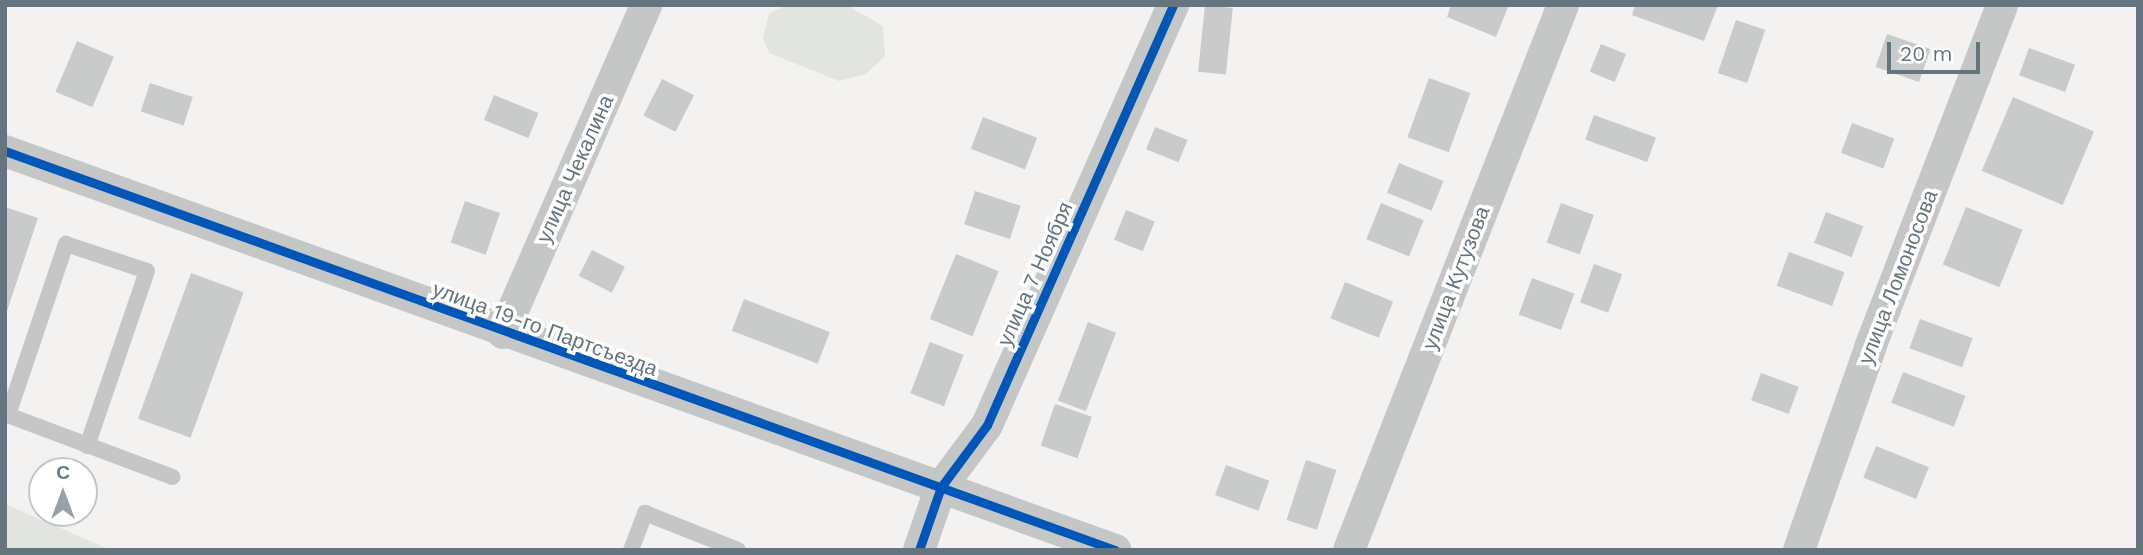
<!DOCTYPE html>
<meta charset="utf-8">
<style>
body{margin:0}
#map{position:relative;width:2143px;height:555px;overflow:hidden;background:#f3f2f1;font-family:"Work Sans",sans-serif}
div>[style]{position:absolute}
.green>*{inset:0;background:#e1e4df}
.building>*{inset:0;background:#c9caca;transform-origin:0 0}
.lane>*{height:16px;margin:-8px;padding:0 8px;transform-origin:8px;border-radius:8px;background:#c5c7c7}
.street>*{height:32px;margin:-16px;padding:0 16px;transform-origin:16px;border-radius:16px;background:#c5c7c7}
.cycleway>*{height:9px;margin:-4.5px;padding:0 4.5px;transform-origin:4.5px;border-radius:4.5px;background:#0057b8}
span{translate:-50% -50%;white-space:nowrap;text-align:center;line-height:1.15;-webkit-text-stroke:7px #fff;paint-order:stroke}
.street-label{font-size:21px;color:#65757e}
.frame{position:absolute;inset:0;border:7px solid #65757e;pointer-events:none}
.north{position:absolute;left:28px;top:457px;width:70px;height:70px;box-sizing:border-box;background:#fff;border:2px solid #c1c8cb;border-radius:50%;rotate:0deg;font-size:19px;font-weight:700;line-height:28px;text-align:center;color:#65757e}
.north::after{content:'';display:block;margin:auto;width:24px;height:32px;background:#97a1a6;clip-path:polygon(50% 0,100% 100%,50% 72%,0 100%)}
.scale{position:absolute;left:1887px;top:42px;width:93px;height:32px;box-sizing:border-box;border:4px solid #65757e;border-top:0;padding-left:9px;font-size:21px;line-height:24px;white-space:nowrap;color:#65757e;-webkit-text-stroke:5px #fff;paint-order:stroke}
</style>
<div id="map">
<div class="green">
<div style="clip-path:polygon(787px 5px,848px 6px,883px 26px,885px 56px,866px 74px,839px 81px,769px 53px,763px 38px,769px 14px)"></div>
<div style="clip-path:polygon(5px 504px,111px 550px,5px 550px)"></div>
</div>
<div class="building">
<div style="left:1205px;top:5px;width:28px;height:67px;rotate:6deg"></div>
<div style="clip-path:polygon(1451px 5px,1503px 5px,1508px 7px,1496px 37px,1447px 17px)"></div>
<div style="clip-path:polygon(1635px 5px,1718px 5px,1704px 41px,1632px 15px)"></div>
<div style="left:1736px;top:20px;width:31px;height:56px;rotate:19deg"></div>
<div style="left:1887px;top:34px;width:46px;height:35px;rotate:19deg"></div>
<div style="left:77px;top:41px;width:40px;height:55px;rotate:23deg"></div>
<div style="left:1601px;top:44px;width:27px;height:30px;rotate:22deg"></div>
<div style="left:2029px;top:48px;width:49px;height:29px;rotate:20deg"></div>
<div style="left:1429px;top:78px;width:44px;height:63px;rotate:20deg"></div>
<div style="left:662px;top:79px;width:36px;height:41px;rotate:27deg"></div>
<div style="left:150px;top:83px;width:45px;height:30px;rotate:18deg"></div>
<div style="left:494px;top:95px;width:48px;height:27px;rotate:22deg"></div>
<div style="left:2013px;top:97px;width:88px;height:80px;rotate:23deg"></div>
<div style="left:1594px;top:115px;width:66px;height:26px;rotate:20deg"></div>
<div style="left:983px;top:117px;width:58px;height:34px;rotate:21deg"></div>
<div style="left:1852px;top:123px;width:45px;height:32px;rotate:20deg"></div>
<div style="left:1155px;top:127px;width:35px;height:24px;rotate:22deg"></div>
<div style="left:1399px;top:163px;width:48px;height:32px;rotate:22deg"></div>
<div style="left:975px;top:191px;width:48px;height:35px;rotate:18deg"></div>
<div style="left:465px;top:201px;width:37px;height:44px;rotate:19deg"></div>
<div style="left:1381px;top:203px;width:46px;height:39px;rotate:22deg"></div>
<div style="left:1561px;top:203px;width:35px;height:42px;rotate:20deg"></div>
<div style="clip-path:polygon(5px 207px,38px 218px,6px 314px,5px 314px)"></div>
<div style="left:1966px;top:207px;width:61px;height:62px;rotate:22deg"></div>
<div style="left:1126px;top:210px;width:31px;height:32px;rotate:22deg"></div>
<div style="left:1826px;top:212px;width:40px;height:33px;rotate:21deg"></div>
<div style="left:592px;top:250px;width:37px;height:29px;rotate:27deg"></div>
<div style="left:1789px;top:252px;width:59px;height:36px;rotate:20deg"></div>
<div style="left:956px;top:254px;width:46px;height:70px;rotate:22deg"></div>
<div style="left:1594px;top:264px;width:30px;height:41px;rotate:20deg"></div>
<div style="left:191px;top:273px;width:56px;height:155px;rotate:20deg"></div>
<div style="left:1532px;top:278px;width:45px;height:39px;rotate:20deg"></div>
<div style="left:1345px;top:282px;width:52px;height:39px;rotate:22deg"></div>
<div style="left:744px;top:299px;width:92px;height:34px;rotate:21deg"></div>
<div style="left:1920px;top:319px;width:56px;height:31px;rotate:20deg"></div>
<div style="left:1088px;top:322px;width:30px;height:84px;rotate:21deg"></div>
<div style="left:930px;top:342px;width:36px;height:55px;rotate:21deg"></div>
<div style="left:1903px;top:372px;width:67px;height:33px;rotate:21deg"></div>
<div style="left:1761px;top:373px;width:40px;height:29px;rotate:20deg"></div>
<div style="left:1055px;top:404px;width:39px;height:44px;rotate:19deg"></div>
<div style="left:1876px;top:446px;width:57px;height:34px;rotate:22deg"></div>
<div style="left:1306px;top:460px;width:32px;height:63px;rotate:18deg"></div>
<div style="left:1226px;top:465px;width:46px;height:32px;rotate:20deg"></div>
</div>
<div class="lane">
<div style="left:5px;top:414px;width:179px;rotate:20.6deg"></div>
<div style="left:8px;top:415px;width:181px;rotate:-71.3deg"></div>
<div style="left:66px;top:244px;width:85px;rotate:18.4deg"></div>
<div style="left:147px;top:271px;width:185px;rotate:108.9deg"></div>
<div style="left:631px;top:550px;width:40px;rotate:-69deg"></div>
<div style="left:645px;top:513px;width:100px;rotate:21.7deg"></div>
</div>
<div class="street">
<div style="left:5px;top:151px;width:1180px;rotate:19.77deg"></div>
<div style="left:503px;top:333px;width:358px;rotate:-66.4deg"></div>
<div style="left:919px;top:550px;width:67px;rotate:-70.8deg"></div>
<div style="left:941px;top:487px;width:77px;rotate:-53.4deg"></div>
<div style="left:987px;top:425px;width:459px;rotate:-66.1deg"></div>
<div style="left:1349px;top:550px;width:586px;rotate:-68.56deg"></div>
<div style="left:1799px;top:550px;width:217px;rotate:-70.6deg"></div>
<div style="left:1871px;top:345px;width:364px;rotate:-68.9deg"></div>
</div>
<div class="cycleway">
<div style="left:5px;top:151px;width:1180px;rotate:19.77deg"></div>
<div style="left:919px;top:550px;width:67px;rotate:-70.8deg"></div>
<div style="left:941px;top:487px;width:77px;rotate:-53.4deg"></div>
<div style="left:987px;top:425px;width:459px;rotate:-66.1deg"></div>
</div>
<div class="street-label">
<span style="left:575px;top:169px;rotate:-66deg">улица Чекалина</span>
<span style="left:1035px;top:274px;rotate:-66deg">улица 7 Ноября</span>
<span style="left:1898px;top:277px;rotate:-69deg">улица Ломоносова</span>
<span style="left:1456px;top:278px;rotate:-69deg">улица Кутузова</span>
<span style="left:545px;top:329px;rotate:20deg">улица 19-го Партсъезда</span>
</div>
<div class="frame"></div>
<div class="north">С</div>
<div class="scale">20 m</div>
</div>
